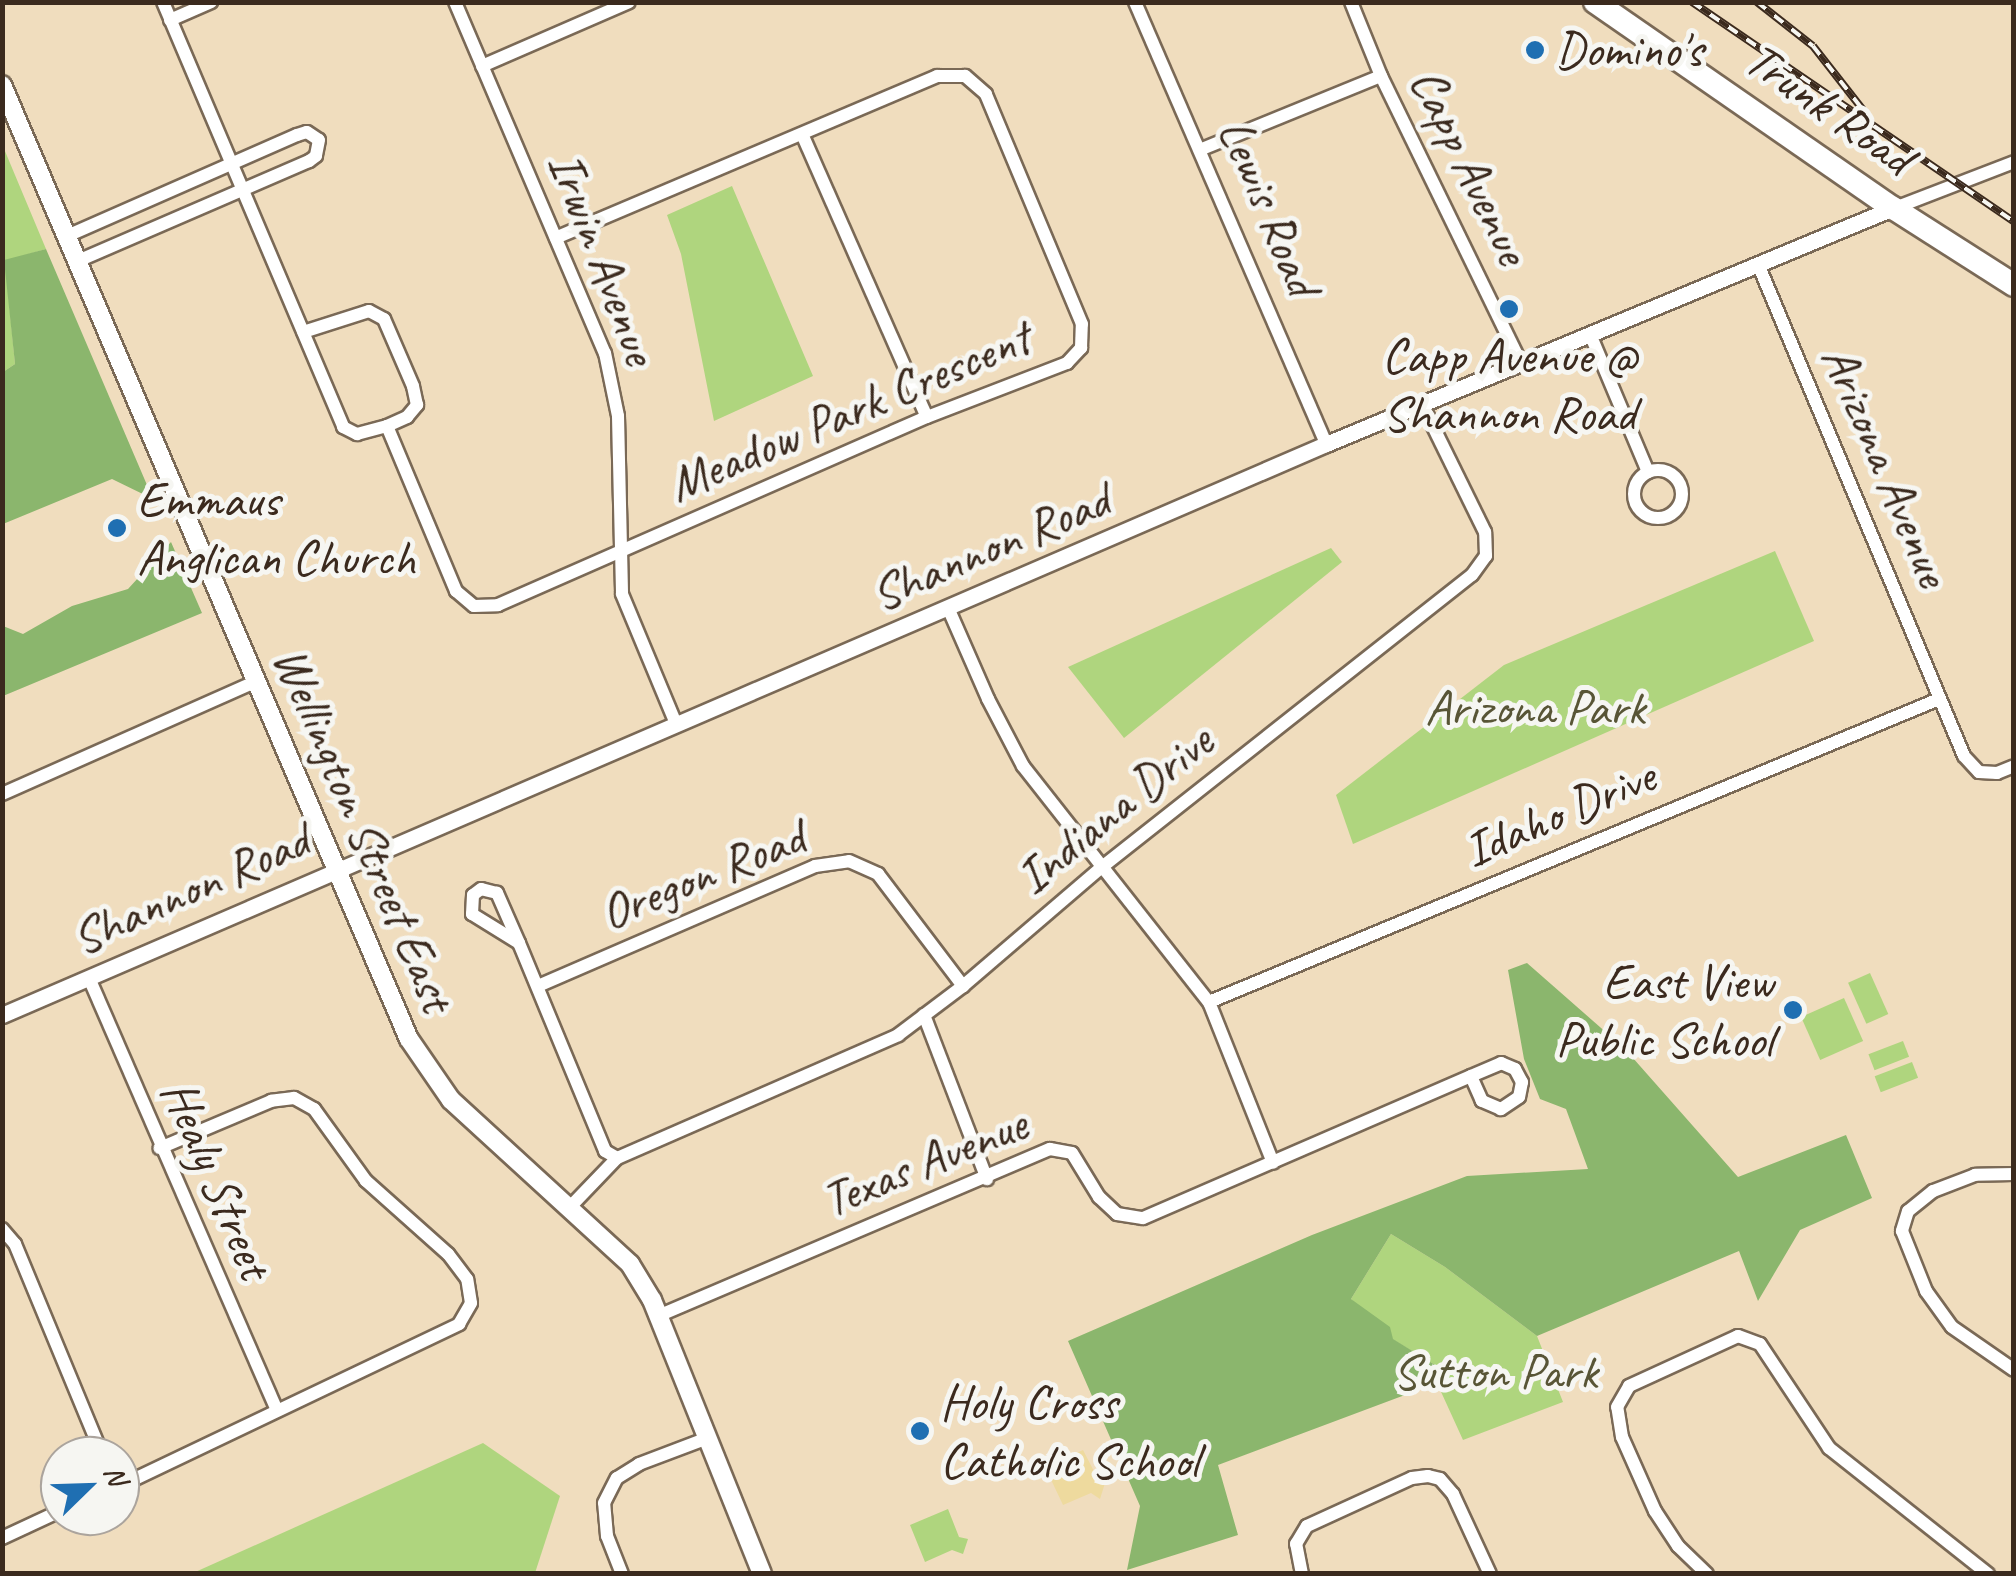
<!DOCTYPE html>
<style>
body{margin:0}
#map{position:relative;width:2016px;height:1576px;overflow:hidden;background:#f0ddbe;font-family:Caveat,sans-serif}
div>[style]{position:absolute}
.green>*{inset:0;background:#afd57e;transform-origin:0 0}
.forest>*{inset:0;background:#8bb66d}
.sand>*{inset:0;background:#eeda9e}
.roads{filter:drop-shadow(2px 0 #7a6956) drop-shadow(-2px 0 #7a6956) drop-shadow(0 2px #7a6956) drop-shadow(0 -2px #7a6956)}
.minor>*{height:12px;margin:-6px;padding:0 6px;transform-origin:6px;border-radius:6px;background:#fff}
.minor>.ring{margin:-6px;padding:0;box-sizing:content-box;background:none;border:12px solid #fff;border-radius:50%}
.tertiary>*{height:15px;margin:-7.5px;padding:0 7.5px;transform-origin:7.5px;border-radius:7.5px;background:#fff}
.secondary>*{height:18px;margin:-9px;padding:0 9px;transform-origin:9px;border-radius:9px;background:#fff}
.trunk>*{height:22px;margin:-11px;padding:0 11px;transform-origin:11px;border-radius:11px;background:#fff}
.rail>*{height:8px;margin-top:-4px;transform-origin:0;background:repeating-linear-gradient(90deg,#f6f6f2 0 11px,#3b2a1e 0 22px);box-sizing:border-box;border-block:2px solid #3b2a1e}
.dots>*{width:28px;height:28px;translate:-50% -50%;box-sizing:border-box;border:5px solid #f6f6f2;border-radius:50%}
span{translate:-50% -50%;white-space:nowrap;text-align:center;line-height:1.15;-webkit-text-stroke:10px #f6f6f2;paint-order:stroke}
.poi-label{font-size:50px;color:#3b2a1e}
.left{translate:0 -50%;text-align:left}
.right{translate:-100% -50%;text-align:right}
.street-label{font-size:50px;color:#3b2a1e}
.park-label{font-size:50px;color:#585536}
.frame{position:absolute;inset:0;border:5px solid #3b2a1e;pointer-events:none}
.north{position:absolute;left:40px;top:1436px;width:100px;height:100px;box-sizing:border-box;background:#f6f6f2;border:2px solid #aba49d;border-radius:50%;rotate:67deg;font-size:28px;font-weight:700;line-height:40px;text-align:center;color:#3b2a1e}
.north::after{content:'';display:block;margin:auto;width:35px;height:45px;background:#1f6fb2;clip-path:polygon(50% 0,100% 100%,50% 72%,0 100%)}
</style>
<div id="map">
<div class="green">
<div style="clip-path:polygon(2px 144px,46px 249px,5px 261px,15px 364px,3px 372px)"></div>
<div style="clip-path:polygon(732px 186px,813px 376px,714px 421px,681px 254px,667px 215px)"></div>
<div style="clip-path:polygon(1331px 548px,1342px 562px,1124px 738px,1068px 667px)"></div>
<div style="clip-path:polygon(1775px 551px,1814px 641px,1353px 844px,1336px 795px,1504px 665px)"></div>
<div style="left:1870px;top:973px;width:45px;height:24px;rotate:66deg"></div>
<div style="left:1844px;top:998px;width:47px;height:47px;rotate:66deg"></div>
<div style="left:1903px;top:1041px;width:17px;height:37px;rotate:69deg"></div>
<div style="left:1912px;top:1062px;width:17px;height:40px;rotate:69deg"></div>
<div style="clip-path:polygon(1391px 1234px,1445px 1267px,1537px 1336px,1563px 1402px,1463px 1440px,1437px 1383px,1440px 1368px,1392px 1339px,1351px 1299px)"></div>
<div style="clip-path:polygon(483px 1443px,560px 1496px,535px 1573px,193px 1573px)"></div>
<div style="clip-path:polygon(948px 1509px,959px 1537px,968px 1539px,963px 1554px,952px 1550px,925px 1562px,910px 1525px)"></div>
</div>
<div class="forest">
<div style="clip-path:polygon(46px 249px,153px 499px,112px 479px,3px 524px,3px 372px,15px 364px,4px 260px)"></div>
<div style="clip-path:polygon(171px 542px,202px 613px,3px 696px,3px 626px,23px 634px,72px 606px,128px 589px)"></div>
<div style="clip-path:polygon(1527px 963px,1625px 1049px,1738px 1177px,1846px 1135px,1872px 1198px,1800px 1230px,1758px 1301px,1739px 1251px,1537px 1336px,1445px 1267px,1391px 1234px,1351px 1299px,1390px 1327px,1393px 1339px,1440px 1368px,1437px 1383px,1218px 1465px,1238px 1535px,1127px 1570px,1140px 1506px,1068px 1341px,1312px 1235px,1467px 1176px,1588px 1169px,1566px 1109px,1540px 1099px,1524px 1059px,1508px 970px)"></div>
</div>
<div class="sand">
<div style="clip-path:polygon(1083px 1450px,1097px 1477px,1106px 1480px,1100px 1499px,1091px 1493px,1063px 1505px,1045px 1467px)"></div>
</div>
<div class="roads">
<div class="minor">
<div style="left:163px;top:2px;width:462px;rotate:67deg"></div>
<div style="left:343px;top:427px;width:16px;rotate:27deg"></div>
<div style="left:357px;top:434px;width:31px;rotate:-15deg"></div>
<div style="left:387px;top:426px;width:22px;rotate:-24deg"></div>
<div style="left:407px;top:417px;width:16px;rotate:-50deg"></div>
<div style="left:417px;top:405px;width:19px;rotate:-102deg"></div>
<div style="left:413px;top:386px;width:73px;rotate:-113.4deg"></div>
<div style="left:384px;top:319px;width:17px;rotate:-152deg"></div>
<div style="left:369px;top:311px;width:69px;rotate:162.3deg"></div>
<div style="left:455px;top:2px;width:382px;rotate:66.9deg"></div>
<div style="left:605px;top:353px;width:64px;rotate:78.3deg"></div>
<div style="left:618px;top:416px;width:178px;rotate:88.7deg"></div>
<div style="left:622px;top:594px;width:141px;rotate:67.4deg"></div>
<div style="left:1135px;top:2px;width:482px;rotate:66.6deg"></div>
<div style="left:1351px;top:2px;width:80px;rotate:67.9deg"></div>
<div style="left:1381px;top:76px;width:319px;rotate:64deg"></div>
<div style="left:170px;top:20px;width:45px;rotate:-23.7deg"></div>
<div style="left:482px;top:66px;width:160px;rotate:-23.5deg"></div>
<div style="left:802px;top:134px;width:309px;rotate:66.2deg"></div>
<div style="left:1202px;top:149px;width:193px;rotate:-22.2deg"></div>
<div style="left:1895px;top:208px;width:128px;rotate:-21.1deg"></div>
<div style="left:67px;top:236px;width:251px;rotate:-23.7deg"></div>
<div style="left:297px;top:135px;width:10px;rotate:-17deg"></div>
<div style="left:307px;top:132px;width:14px;rotate:34deg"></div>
<div style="left:319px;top:140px;width:16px;rotate:101deg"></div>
<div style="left:316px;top:156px;width:9px;rotate:144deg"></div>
<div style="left:309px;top:161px;width:252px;rotate:156.6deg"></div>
<div style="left:1758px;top:264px;width:533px;rotate:67.28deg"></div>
<div style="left:1964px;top:756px;width:22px;rotate:47deg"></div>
<div style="left:1979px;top:772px;width:18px;rotate:3deg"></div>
<div style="left:1997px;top:773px;width:18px;rotate:-22deg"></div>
<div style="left:1590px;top:334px;width:150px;rotate:67.2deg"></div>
<div style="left:387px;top:426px;width:179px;rotate:67.3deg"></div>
<div style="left:456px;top:591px;width:23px;rotate:40deg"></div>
<div style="left:474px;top:606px;width:24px;rotate:-2deg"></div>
<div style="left:498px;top:605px;width:468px;rotate:-23.7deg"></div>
<div style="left:927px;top:417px;width:150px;rotate:-21.1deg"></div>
<div style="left:1067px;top:363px;width:21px;rotate:-47deg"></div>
<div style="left:1081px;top:348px;width:24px;rotate:-88deg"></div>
<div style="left:1082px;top:324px;width:249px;rotate:-112.7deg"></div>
<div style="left:986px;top:94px;width:28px;rotate:-139deg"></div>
<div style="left:965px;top:76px;width:28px;rotate:180deg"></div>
<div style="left:937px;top:76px;width:414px;rotate:157deg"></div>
<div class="ring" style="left:1634px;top:470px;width:36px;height:36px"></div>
<div style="left:949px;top:610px;width:97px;rotate:66.3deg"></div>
<div style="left:988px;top:699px;width:76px;rotate:62.4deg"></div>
<div style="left:1023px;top:766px;width:300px;rotate:51.8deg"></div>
<div style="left:1209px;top:1002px;width:173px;rotate:68.3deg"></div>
<div style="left:2px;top:794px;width:279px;rotate:-23.9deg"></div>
<div style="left:519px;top:943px;width:55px;rotate:-113.7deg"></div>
<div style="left:497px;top:893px;width:16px;rotate:-166deg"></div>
<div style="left:481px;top:889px;width:10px;rotate:143deg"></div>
<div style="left:473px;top:895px;width:19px;rotate:93deg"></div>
<div style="left:472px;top:914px;width:55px;rotate:31.7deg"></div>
<div style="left:519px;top:943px;width:225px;rotate:67.5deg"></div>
<div style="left:605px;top:1151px;width:14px;rotate:30deg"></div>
<div style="left:89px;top:978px;width:469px;rotate:66.5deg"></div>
<div style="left:538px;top:986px;width:302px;rotate:-23.4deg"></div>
<div style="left:815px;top:866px;width:34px;rotate:-8deg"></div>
<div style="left:849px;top:861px;width:32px;rotate:24deg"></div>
<div style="left:878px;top:874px;width:141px;rotate:52.8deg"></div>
<div style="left:1209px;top:1002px;width:790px;rotate:-22.54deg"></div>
<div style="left:924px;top:1015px;width:176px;rotate:69deg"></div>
<div style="left:1501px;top:1063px;width:15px;rotate:23deg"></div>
<div style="left:1515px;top:1069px;width:15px;rotate:62deg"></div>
<div style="left:1522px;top:1082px;width:15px;rotate:101deg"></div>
<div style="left:1519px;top:1097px;width:22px;rotate:146deg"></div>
<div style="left:1501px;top:1109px;width:21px;rotate:-157deg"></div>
<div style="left:1482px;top:1101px;width:27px;rotate:-114deg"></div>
<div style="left:1471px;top:1076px;width:33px;rotate:-23deg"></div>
<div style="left:2014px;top:1174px;width:39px;rotate:179deg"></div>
<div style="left:1975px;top:1175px;width:45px;rotate:159.1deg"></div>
<div style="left:1933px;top:1191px;width:32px;rotate:141deg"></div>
<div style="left:1908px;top:1211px;width:21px;rotate:107deg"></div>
<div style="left:1902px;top:1231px;width:65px;rotate:68.2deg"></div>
<div style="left:1926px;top:1291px;width:44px;rotate:54.2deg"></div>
<div style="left:1952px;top:1327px;width:75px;rotate:34.7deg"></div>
<div style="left:571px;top:1206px;width:66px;rotate:-46.2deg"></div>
<div style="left:617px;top:1158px;width:307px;rotate:-23.6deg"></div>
<div style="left:898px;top:1035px;width:81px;rotate:-37deg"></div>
<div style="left:963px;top:986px;width:183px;rotate:-40.6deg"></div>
<div style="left:1102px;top:867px;width:471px;rotate:-38.3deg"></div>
<div style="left:1472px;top:575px;width:24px;rotate:-54deg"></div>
<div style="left:1486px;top:556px;width:24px;rotate:-92deg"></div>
<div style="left:1485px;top:532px;width:143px;rotate:-116.2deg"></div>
<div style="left:2px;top:1229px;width:20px;rotate:49deg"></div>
<div style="left:15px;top:1244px;width:230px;rotate:67.5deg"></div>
<div style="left:658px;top:1316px;width:426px;rotate:-23.1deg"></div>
<div style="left:1050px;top:1149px;width:22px;rotate:10deg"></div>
<div style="left:1072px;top:1153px;width:52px;rotate:58.5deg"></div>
<div style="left:1099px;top:1197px;width:25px;rotate:43deg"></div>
<div style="left:1117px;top:1214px;width:26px;rotate:9deg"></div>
<div style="left:1143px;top:1218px;width:357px;rotate:-23.4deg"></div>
<div style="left:120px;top:1486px;width:376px;rotate:-25.5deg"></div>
<div style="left:459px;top:1324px;width:24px;rotate:-60deg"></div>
<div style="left:471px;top:1303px;width:24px;rotate:-99deg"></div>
<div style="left:467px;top:1279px;width:31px;rotate:-127deg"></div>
<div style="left:448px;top:1254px;width:110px;rotate:-138.3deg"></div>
<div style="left:366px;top:1181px;width:89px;rotate:-125.8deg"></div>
<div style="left:314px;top:1109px;width:23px;rotate:-151deg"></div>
<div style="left:294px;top:1098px;width:23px;rotate:173deg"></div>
<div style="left:271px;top:1101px;width:121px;rotate:157.1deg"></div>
<div style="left:2px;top:1538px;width:64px;rotate:-25deg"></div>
<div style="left:622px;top:1574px;width:41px;rotate:-111.5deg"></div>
<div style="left:607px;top:1536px;width:33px;rotate:-95deg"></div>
<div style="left:604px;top:1503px;width:28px;rotate:-63deg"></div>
<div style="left:617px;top:1478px;width:26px;rotate:-32deg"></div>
<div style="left:639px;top:1464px;width:71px;rotate:-20.7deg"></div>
<div style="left:1302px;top:1574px;width:31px;rotate:-101deg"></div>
<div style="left:1296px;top:1544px;width:21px;rotate:-59deg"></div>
<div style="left:1307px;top:1526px;width:115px;rotate:-24.6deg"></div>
<div style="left:1412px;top:1478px;width:16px;rotate:-7deg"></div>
<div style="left:1428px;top:1476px;width:12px;rotate:14deg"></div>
<div style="left:1440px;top:1479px;width:20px;rotate:49deg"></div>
<div style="left:1453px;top:1494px;width:88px;rotate:65.2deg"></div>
<div style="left:1707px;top:1574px;width:40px;rotate:-136deg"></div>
<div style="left:1678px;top:1546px;width:42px;rotate:-123.3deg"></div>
<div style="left:1655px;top:1511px;width:81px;rotate:-114deg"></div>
<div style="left:1622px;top:1437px;width:30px;rotate:-99deg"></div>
<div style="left:1617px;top:1407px;width:24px;rotate:-60deg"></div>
<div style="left:1629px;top:1386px;width:120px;rotate:-24.6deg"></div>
<div style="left:1738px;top:1336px;width:23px;rotate:20deg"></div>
<div style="left:1760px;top:1344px;width:125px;rotate:56.4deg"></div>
<div style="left:1829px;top:1448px;width:203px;rotate:38.4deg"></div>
</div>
<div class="tertiary">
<div style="left:2px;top:1015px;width:1442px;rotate:-23.33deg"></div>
<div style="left:1326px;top:444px;width:614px;rotate:-22.6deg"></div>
</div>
<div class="secondary">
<div style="left:2px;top:85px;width:1037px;rotate:66.9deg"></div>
<div style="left:409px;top:1039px;width:74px;rotate:55.5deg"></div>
<div style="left:451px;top:1100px;width:243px;rotate:42.5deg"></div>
<div style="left:630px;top:1264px;width:42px;rotate:58.6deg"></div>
<div style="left:652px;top:1300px;width:295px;rotate:68.1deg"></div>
</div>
<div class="trunk">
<div style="left:1595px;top:2px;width:362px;rotate:34.7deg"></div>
<div style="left:1893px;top:208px;width:143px;rotate:32.5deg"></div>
</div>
</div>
<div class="rail">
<div style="left:1692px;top:2px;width:390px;rotate:34.3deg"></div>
<div style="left:1757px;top:2px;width:71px;rotate:38.2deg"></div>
<div style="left:1813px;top:46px;width:81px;rotate:52deg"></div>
</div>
<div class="dots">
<div style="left:1535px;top:50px;background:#1f6fb2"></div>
<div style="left:1509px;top:309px;background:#1f6fb2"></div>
<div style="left:117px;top:528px;background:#1f6fb2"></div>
<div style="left:1793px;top:1010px;background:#1f6fb2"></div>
<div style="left:920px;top:1431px;background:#1f6fb2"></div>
</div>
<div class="poi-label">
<span class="left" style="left:1555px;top:50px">Domino's</span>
<span style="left:1509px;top:384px">Capp Avenue @<br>Shannon Road</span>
<span class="left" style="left:137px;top:528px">Emmaus<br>Anglican Church</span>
<span class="right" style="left:1773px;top:1010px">East View<br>Public School</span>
<span class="left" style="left:940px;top:1431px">Holy Cross<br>Catholic School</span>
</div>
<div class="street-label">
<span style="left:1829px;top:108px;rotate:35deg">Trunk Road</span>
<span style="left:1470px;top:166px;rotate:64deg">Capp Avenue</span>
<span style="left:1269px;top:207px;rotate:67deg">Lewis Road</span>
<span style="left:603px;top:258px;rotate:69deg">Irwin Avenue</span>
<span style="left:849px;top:411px;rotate:-23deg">Meadow Park Crescent</span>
<span style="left:1886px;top:466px;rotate:67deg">Arizona Avenue</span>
<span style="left:990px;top:547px;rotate:-23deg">Shannon Road</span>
<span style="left:1114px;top:809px;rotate:-39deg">Indiana Drive</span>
<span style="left:1559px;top:813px;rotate:-23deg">Idaho Drive</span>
<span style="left:364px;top:829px;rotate:67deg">Wellington Street East</span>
<span style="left:702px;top:875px;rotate:-22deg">Oregon Road</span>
<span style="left:190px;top:889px;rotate:-24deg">Shannon Road</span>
<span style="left:924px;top:1162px;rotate:-22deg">Texas Avenue</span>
<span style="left:217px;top:1179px;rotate:67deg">Healy Street</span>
</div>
<div class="park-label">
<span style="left:1535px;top:708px">Arizona Park</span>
<span style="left:1495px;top:1372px">Sutton Park</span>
</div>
<div class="frame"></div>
<div class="north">N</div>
</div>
